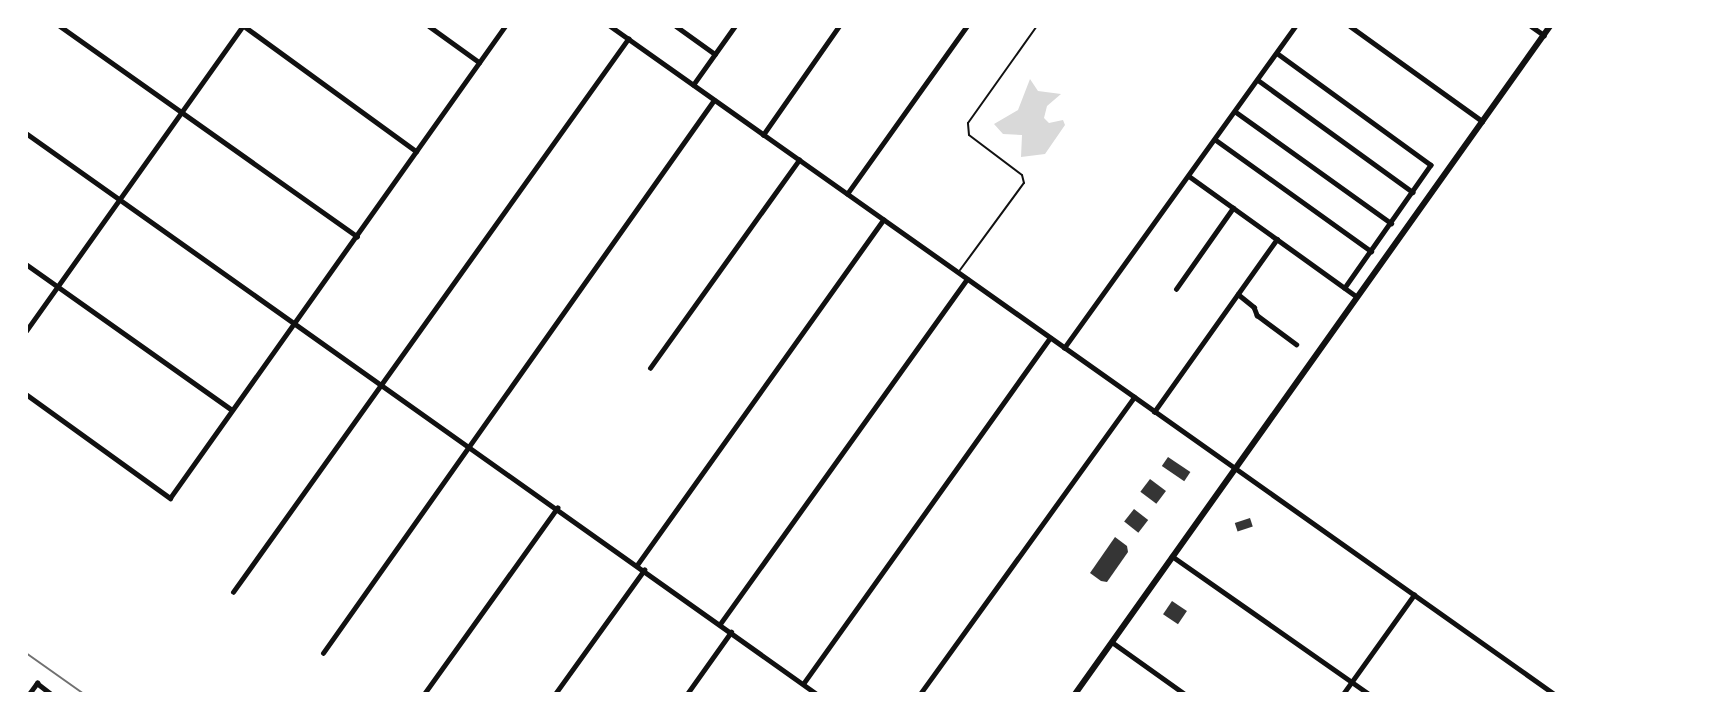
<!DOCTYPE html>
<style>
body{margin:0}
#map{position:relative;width:1729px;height:720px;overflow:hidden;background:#fff;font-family:"PT Sans Narrow",sans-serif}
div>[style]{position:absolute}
.water>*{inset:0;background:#d9d9d9}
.building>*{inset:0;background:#353535;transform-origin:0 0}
.service>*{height:2px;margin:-1px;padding:0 1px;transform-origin:1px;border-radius:1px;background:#111}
.minor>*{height:4.5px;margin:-2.25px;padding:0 2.25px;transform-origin:2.25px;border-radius:2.25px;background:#111}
.tertiary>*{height:5px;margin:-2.5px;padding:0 2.5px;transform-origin:2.5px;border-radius:2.5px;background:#111}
.secondary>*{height:6px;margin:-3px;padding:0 3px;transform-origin:3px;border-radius:3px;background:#111}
.rail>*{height:2px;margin:-1px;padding:0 1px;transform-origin:1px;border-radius:1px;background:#707070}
span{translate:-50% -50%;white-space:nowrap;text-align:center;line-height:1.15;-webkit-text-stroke:5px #fff;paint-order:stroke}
.frame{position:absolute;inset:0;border:28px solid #fff;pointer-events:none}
</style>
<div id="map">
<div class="water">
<div style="clip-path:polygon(1030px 79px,1038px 91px,1061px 94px,1047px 106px,1044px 118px,1049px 123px,1063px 120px,1065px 125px,1045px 154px,1021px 157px,1022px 135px,1003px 134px,994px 124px,1018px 110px)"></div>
</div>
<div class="building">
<div style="left:1168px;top:457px;width:27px;height:11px;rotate:34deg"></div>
<div style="left:1150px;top:479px;width:20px;height:16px;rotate:37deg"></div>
<div style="left:1134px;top:509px;width:18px;height:16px;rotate:38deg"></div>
<div style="left:1250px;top:518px;width:9px;height:16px;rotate:72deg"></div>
<div style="clip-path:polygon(1115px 537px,1127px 546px,1128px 552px,1107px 582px,1101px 581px,1090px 573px)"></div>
<div style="left:1172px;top:601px;width:18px;height:16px;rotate:34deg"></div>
</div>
<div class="service">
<div style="left:960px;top:270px;width:108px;rotate:-53.7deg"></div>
<div style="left:1024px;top:183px;width:8px;rotate:-104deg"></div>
<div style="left:1022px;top:175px;width:66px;rotate:-143deg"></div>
<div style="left:969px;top:135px;width:12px;rotate:-95deg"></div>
<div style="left:968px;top:123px;width:119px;rotate:-54.6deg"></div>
</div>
<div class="minor">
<div style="left:60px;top:26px;width:364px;rotate:35.3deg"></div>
<div style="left:244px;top:26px;width:213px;rotate:36deg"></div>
<div style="left:429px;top:26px;width:62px;rotate:35.8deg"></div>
<div style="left:676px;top:26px;width:48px;rotate:35.7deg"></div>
<div style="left:1350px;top:26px;width:163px;rotate:35.7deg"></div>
<div style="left:1531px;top:26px;width:16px;rotate:35deg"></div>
<div style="left:1277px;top:53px;width:190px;rotate:36deg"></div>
<div style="left:1431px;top:165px;width:150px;rotate:125deg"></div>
<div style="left:1258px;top:80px;width:191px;rotate:35.9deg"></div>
<div style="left:693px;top:85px;width:72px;rotate:-54.6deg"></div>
<div style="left:1236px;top:112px;width:191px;rotate:35.6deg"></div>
<div style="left:26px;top:133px;width:970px;rotate:35.35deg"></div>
<div style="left:763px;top:135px;width:133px;rotate:-55.1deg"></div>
<div style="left:1216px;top:140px;width:191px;rotate:35.6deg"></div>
<div style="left:1189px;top:176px;width:206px;rotate:35.7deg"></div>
<div style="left:847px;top:194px;width:206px;rotate:-54.5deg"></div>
<div style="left:26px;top:264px;width:252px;rotate:35.3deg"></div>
<div style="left:1176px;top:289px;width:99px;rotate:-54.9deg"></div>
<div style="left:1238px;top:294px;width:21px;rotate:39deg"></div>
<div style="left:1254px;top:307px;width:9px;rotate:69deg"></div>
<div style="left:1257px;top:315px;width:49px;rotate:36.6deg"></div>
<div style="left:26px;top:331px;width:374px;rotate:-54.6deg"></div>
<div style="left:1064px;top:348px;width:396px;rotate:-54.3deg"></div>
<div style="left:650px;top:368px;width:256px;rotate:-54.4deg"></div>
<div style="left:26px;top:394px;width:178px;rotate:35.8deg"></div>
<div style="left:170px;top:498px;width:579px;rotate:-54.63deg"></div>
<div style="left:1154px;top:412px;width:212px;rotate:-54.6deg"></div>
<div style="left:1172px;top:556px;width:241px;rotate:35deg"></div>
<div style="left:637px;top:565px;width:424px;rotate:-54.5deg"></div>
<div style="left:233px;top:592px;width:680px;rotate:-54.46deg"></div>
<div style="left:720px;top:624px;width:424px;rotate:-54.4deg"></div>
<div style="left:1112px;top:642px;width:90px;rotate:35.5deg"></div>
<div style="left:323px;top:653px;width:677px;rotate:-54.74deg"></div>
<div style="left:803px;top:684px;width:425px;rotate:-54.5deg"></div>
<div style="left:29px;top:694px;width:14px;rotate:-54deg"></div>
<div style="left:37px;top:683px;width:18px;rotate:38deg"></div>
<div style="left:424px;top:694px;width:229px;rotate:-54.4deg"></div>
<div style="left:555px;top:694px;width:153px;rotate:-54.3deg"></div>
<div style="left:687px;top:694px;width:76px;rotate:-54.6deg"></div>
<div style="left:920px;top:694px;width:366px;rotate:-54.2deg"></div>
<div style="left:1343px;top:694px;width:122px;rotate:-54.4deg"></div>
</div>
<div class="tertiary">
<div style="left:610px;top:26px;width:1156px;rotate:35.28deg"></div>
</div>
<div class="secondary">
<div style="left:1075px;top:694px;width:820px;rotate:-54.58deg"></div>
</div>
<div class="rail">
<div style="left:26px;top:653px;width:71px;rotate:35.3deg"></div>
</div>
<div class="frame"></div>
</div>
